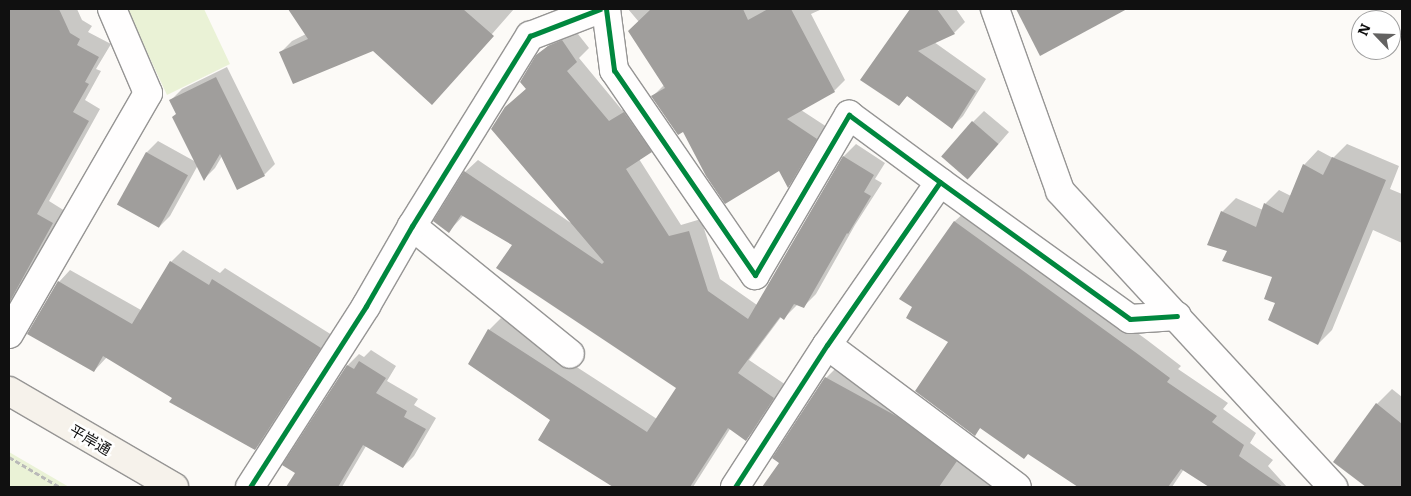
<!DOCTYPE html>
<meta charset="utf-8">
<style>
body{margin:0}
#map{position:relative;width:1411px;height:496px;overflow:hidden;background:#fcfaf7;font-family:Literata,"Noto Sans JP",serif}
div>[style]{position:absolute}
.green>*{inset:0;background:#eaf2d6}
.shadow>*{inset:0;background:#0003}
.building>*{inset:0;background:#a09e9c;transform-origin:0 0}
.path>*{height:3px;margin-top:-1.5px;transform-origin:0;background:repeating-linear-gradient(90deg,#b9b9b8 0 5px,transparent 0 7.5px)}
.roads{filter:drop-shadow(1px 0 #969594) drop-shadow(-1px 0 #969594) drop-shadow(0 1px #969594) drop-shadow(0 -1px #969594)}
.street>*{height:28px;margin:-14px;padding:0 14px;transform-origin:14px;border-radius:14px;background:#fffefe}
.secondary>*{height:28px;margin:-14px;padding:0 14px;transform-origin:14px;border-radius:14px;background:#f6f2eb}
.cycleway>*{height:5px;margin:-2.5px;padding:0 2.5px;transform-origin:2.5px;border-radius:2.5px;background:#00873e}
span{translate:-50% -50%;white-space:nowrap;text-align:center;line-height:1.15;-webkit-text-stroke:5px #fff;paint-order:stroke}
.street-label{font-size:15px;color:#101010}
.frame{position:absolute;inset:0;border:10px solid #101010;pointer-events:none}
.north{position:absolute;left:1351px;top:10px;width:50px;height:50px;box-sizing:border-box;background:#fff;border:1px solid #9f9f9f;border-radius:50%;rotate:294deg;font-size:14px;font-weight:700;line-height:20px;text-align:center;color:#101010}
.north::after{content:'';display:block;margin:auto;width:18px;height:22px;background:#636261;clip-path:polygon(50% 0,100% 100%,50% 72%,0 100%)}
</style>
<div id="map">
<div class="green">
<div style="clip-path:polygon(127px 9px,204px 9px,230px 64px,167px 95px)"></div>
<div style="clip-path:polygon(9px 452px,69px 487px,9px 487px)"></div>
</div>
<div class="shadow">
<div style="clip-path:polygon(9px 9px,77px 9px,82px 20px,92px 26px,88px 32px,111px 44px,96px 69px,101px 71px,85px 100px,100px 109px,49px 201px,65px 211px,9px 308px)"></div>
<div style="clip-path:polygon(290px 9px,514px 9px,442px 91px,373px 50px,280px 53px,292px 41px,306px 34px)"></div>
<div style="clip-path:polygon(628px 9px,822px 9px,811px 14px,845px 80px,834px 91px,801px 110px,827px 127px,799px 175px,788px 186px,780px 169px,683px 131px,653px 96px,664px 85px,639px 22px)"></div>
<div style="clip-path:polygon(912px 9px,956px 9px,965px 22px,954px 33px,934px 42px,986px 79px,963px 116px,952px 127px,908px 95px,899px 104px,862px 80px)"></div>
<div style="clip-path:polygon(1028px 9px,1099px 9px,1103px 15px,1049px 50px)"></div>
<div style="clip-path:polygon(574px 29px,589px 48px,579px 58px,622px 110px,637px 101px,663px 139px,639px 159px,681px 225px,701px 219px,720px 279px,757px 305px,844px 156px,856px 144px,885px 163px,875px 179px,882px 183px,855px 225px,816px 294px,804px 306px,798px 304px,784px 318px,781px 317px,749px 360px,786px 385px,758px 427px,746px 439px,730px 429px,693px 487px,616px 487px,540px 440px,552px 420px,489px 330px,501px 318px,657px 419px,678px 387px,514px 245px,464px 215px,449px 231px,435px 221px,465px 172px,478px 160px,571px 223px,506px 107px,527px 88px,537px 56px,561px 34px)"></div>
<div style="clip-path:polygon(227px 67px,275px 164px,264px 175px,222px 156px,215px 168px,204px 179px,198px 165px,170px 216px,159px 227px,118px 204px,147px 152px,158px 141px,196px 162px,171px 100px,182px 89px)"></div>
<div style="clip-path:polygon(984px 111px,1009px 132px,969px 178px,973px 122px)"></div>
<div style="clip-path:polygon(1347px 144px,1399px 166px,1390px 189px,1402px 194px,1402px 243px,1373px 230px,1332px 330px,1318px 344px,1276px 303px,1274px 276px,1228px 251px,1222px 212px,1236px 198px,1263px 210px,1265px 204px,1279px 190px,1291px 196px,1304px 165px,1318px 150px,1333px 158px)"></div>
<div style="clip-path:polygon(967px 210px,1147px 340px,1181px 366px,1178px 369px,1228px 403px,1223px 409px,1256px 433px,1250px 443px,1273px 460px,1268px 466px,1287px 487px,1211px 487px,1184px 469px,1172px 487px,1080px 487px,1029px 453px,981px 427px,974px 434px,950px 341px,954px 222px)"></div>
<div style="clip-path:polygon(183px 250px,220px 273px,225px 268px,332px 335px,267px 437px,255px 449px,107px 357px,94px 371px,59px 282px,70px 270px,141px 310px,171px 262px)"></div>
<div style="clip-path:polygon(371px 350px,396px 366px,387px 381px,418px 399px,414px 405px,436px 418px,414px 456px,403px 467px,366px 446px,342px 487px,307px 487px,293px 479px,297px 472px,284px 465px,348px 365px,359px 354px,364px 357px)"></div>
<div style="clip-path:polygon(839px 365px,969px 448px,959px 462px,993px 487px,764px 487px,781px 463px,826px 378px)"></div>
<div style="clip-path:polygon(1392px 389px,1402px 397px,1402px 487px,1369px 487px,1335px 462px,1377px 404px)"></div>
</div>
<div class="building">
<div style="clip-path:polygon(9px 9px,59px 9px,70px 33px,80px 39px,77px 45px,99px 57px,85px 82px,89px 84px,73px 112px,89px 121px,37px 214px,53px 223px,9px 303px)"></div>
<div style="clip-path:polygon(288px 9px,463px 9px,494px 36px,432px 105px,373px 51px,293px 84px,279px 52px,308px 39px)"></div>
<div style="clip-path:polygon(651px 9px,743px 9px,748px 20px,768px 9px,791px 9px,835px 92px,787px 119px,817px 139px,788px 188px,779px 171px,725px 204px,706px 176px,683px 132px,678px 135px,651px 96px,665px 88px,628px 31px)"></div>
<div style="clip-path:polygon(910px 9px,937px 9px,955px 34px,918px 51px,976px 91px,952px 129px,907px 96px,899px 106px,860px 80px)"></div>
<div style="clip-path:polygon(1016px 9px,1127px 9px,1040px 56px)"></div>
<div style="clip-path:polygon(562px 40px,577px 62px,567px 71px,609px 121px,624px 112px,652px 152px,626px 169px,669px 236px,689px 231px,708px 291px,748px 319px,843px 156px,874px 175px,864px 192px,871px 196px,848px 234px,847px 233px,804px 308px,794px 304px,784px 320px,780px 317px,738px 373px,774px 398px,746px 441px,728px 428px,690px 487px,613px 487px,538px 440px,550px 420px,468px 364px,488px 329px,647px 432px,676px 388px,496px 268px,512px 245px,461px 215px,449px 233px,433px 221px,464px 171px,602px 264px,604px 262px,491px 129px,505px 107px,526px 89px,520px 82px,536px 55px,548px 46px)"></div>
<div style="clip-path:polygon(216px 77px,265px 176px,237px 190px,220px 154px,204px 181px,172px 117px,176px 114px,169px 100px)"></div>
<div style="left:972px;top:121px;width:35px;height:47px;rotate:41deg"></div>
<div style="left:146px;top:152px;width:48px;height:60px;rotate:29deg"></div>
<div style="clip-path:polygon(1332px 157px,1386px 180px,1318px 345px,1268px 320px,1275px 303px,1264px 299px,1272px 277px,1222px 261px,1227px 251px,1207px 245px,1221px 211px,1256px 227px,1264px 203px,1283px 213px,1303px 164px,1323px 175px)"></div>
<div style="clip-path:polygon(954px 221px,1135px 352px,1170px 378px,1167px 382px,1217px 416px,1212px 422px,1244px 445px,1239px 456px,1283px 487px,1209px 487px,1181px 469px,1168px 487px,1078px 487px,1028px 454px,1024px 459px,980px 428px,975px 436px,915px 391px,948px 342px,906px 318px,912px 307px,899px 299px)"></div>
<div style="clip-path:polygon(170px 261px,209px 285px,212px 279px,321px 348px,255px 450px,169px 402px,172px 398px,103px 356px,94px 372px,27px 334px,58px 281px,132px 324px)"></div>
<div style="clip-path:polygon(359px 361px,386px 378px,376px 393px,407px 411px,404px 417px,426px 429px,403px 468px,363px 445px,338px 487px,286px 487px,295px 473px,282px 465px,347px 365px,354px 369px)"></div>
<div style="clip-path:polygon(825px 377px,898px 417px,957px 461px,939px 487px,762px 487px,779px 463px,772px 458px)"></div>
<div style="clip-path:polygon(1376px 403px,1402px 424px,1402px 487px,1366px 487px,1333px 462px)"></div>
</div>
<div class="path">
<div style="left:9px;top:457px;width:59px;rotate:30.5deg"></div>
</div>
<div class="roads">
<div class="street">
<div style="left:606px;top:9px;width:62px;rotate:82.5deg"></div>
<div style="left:614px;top:70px;width:249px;rotate:55.5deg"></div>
<div style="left:755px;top:275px;width:186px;rotate:-59.6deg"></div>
<div style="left:849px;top:115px;width:113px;rotate:36.4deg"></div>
<div style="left:995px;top:9px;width:193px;rotate:70.3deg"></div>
<div style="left:1060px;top:191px;width:403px;rotate:47.3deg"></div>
<div style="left:412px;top:226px;width:203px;rotate:39deg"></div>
<div style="left:9px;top:334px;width:278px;rotate:-60deg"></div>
<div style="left:148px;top:93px;width:91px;rotate:-113.2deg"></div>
<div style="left:827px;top:345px;width:237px;rotate:36.8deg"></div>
<div style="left:250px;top:487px;width:215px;rotate:-57.3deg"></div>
<div style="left:366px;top:306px;width:92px;rotate:-60.1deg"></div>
<div style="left:412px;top:226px;width:224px;rotate:-58.2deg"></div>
<div style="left:530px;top:36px;width:75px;rotate:-21.1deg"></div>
<div style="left:735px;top:487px;width:169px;rotate:-57.1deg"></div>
<div style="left:827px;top:345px;width:198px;rotate:-55.3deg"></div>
<div style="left:940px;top:182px;width:234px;rotate:35.8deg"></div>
<div style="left:1130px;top:319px;width:47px;rotate:-3.7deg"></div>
</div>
<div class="secondary">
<div style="left:9px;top:391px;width:191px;rotate:30.2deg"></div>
</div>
</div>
<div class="cycleway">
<div style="left:606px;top:9px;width:62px;rotate:82.5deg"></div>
<div style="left:614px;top:70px;width:249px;rotate:55.5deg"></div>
<div style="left:755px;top:275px;width:186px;rotate:-59.6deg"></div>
<div style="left:849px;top:115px;width:113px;rotate:36.4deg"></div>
<div style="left:250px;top:487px;width:215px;rotate:-57.3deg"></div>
<div style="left:366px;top:306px;width:92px;rotate:-60.1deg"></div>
<div style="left:412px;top:226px;width:224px;rotate:-58.2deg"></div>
<div style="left:530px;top:36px;width:75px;rotate:-21.1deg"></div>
<div style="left:735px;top:487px;width:169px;rotate:-57.1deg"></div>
<div style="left:827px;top:345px;width:198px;rotate:-55.3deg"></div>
<div style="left:940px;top:182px;width:234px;rotate:35.8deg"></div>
<div style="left:1130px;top:319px;width:47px;rotate:-3.7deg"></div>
</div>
<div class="street-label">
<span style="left:91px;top:439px;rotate:30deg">平岸通</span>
</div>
<div class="frame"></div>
<div class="north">N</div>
</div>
